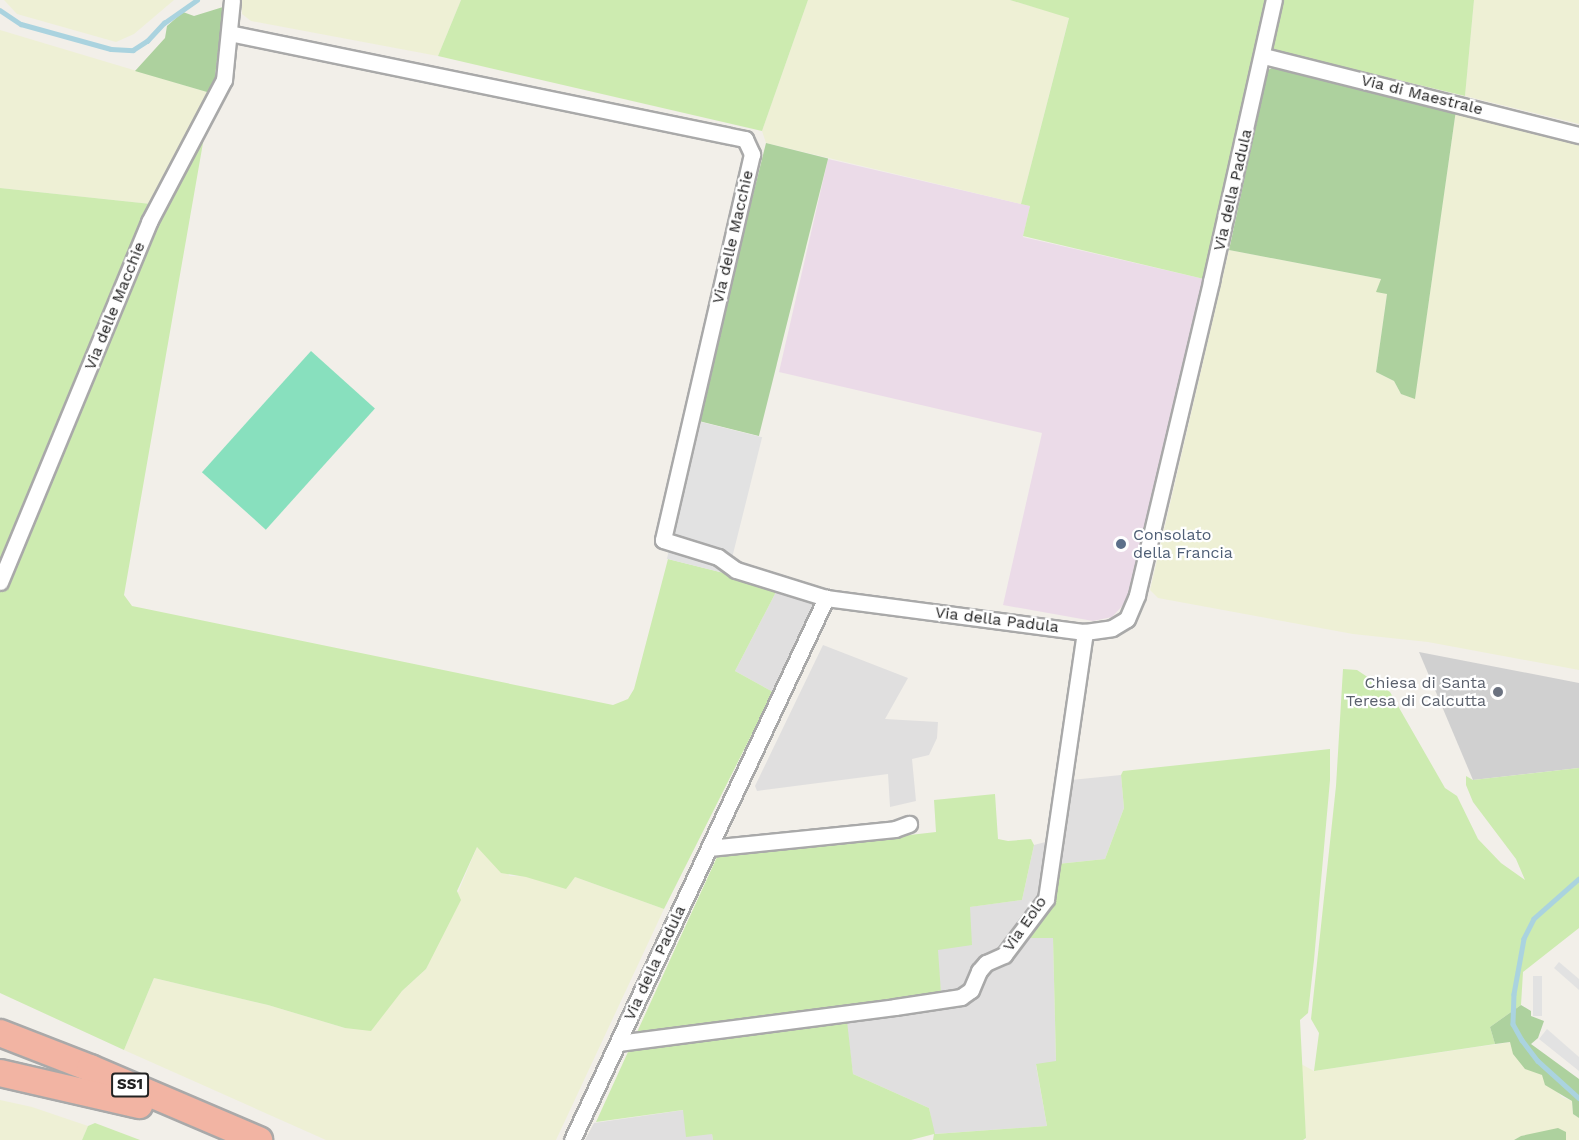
<!DOCTYPE html>
<style>
body{margin:0}
#map{position:relative;width:1579px;height:1140px;overflow:hidden;background:#f2efe9;font-family:"Work Sans",sans-serif}
div>[style]{position:absolute}
.residential>*{inset:0;background:#e0dfdf}
.industrial>*{inset:0;background:#ebdbe8}
.religious>*{inset:0;background:#d0d0d0}
.farmland>*{inset:0;background:#eef0d5}
.grass>*{inset:0;background:#cdebb0}
.forest>*{inset:0;background:#add19e;transform-origin:0 0}
.pitch>*{inset:0;background:#88e0be;transform-origin:0 0}
.parking>*{inset:0;background:#e2e2e2;transform-origin:0 0}
.stream>*{height:4.5px;margin:-2.25px;padding:0 2.25px;transform-origin:2.25px;border-radius:2.25px;background:#aad3df}
.roads{filter:drop-shadow(2px 0 #a9a9a9) drop-shadow(-2px 0 #a9a9a9) drop-shadow(0 2px #a9a9a9) drop-shadow(0 -2px #a9a9a9)}
.minor>*{height:15px;margin:-7.5px;padding:0 7.5px;transform-origin:7.5px;border-radius:7.5px;background:#fff}
.trunk>*{height:26px;margin:-13px;padding:0 13px;transform-origin:13px;border-radius:13px;background:#f2b4a3}
.dots>*{width:16px;height:16px;translate:-50% -50%;box-sizing:border-box;border:3px solid #fff;border-radius:50%}
span{translate:-50% -50%;white-space:nowrap;text-align:center;line-height:1.15;-webkit-text-stroke:4.5px #fff;paint-order:stroke}
.shield-label span{padding:2px 4px;background:#fff;border:2px solid;border-radius:4px;-webkit-text-stroke-width:0}
.shield-label{font-size:15px;color:#222;font-weight:700}
.street-label{font-size:16px;color:#222}
.service-label{font-size:16px;color:#4e5e75}
.left{translate:0 -50%;text-align:left}
.worship-label{font-size:16px;color:#5b616d}
.right{translate:-100% -50%;text-align:right}
</style>
<div id="map">
<div class="residential">
<div style="clip-path:polygon(777px 590px,807px 597px,813px 604px,813px 614px,773px 692px,735px 671px)"></div>
<div style="clip-path:polygon(823px 645px,908px 678px,885px 719px,938px 722px,937px 738px,929px 755px,912px 759px,916px 801px,890px 807px,888px 774px,757px 791px,755px 786px)"></div>
<div style="clip-path:polygon(1121px 775px,1124px 808px,1105px 859px,1048px 865px,1041px 896px,1015px 938px,1053px 938px,1056px 1062px,1036px 1065px,1047px 1126px,934px 1134px,929px 1108px,853px 1074px,846px 1021px,942px 1006px,937px 950px,969px 907px,1022px 900px,1034px 845px,1053px 840px,1061px 781px)"></div>
<div style="clip-path:polygon(684px 1110px,712px 1134px,713px 1140px,585px 1140px,594px 1123px)"></div>
</div>
<div class="industrial">
<div style="clip-path:polygon(828px 159px,1030px 206px,1023px 237px,1204px 279px,1126px 602px,1112px 617px,1093px 621px,1003px 605px,1042px 433px,779px 372px)"></div>
</div>
<div class="religious">
<div style="clip-path:polygon(1419px 652px,1579px 683px,1579px 768px,1473px 780px)"></div>
</div>
<div class="farmland">
<div style="clip-path:polygon(4px 0,174px 0,134px 34px,116px 42px,17px 14px)"></div>
<div style="clip-path:polygon(241px 0,461px 0,438px 56px,251px 21px,242px 14px)"></div>
<div style="clip-path:polygon(808px 0,1010px 0,1069px 17px,1021px 204px,766px 143px,762px 131px)"></div>
<div style="clip-path:polygon(1474px 0,1579px 0,1579px 124px,1465px 96px)"></div>
<div style="clip-path:polygon(0 30px,207px 92px,151px 204px,0 188px)"></div>
<div style="clip-path:polygon(1456px 110px,1579px 139px,1579px 670px,1428px 642px,1353px 634px,1158px 598px,1150px 590px,1229px 250px,1381px 279px,1387px 294px,1376px 372px,1394px 381px,1401px 394px,1415px 398px)"></div>
<div style="clip-path:polygon(477px 847px,510px 876px,575px 877px,664px 909px,556px 1140px,326px 1140px,124px 1050px,154px 978px,268px 1005px,345px 1028px,402px 991px,426px 969px)"></div>
<div style="clip-path:polygon(1511px 1042px,1562px 1097px,1572px 1101px,1573px 1114px,1579px 1118px,1579px 1140px,1566px 1140px,1566px 1132px,1521px 1136px,1514px 1140px,1306px 1140px,1301px 1064px,1314px 1071px)"></div>
<div style="clip-path:polygon(0 1100px,32px 1107px,88px 1126px,82px 1140px,0 1140px)"></div>
</div>
<div class="grass">
<div style="clip-path:polygon(461px 0,808px 0,762px 131px,438px 56px)"></div>
<div style="clip-path:polygon(1010px 0,1474px 0,1465px 96px,1257px 46px,1204px 279px,1023px 236px,1030px 206px,1021px 204px,1069px 18px)"></div>
<div style="clip-path:polygon(207px 120px,124px 595px,132px 606px,613px 705px,628px 699px,634px 689px,668px 559px,728px 574px,777px 590px,735px 671px,773px 692px,664px 909px,575px 877px,566px 889px,526px 877px,501px 873px,477px 847px,457px 891px,461px 900px,426px 969px,402px 991px,371px 1031px,345px 1028px,268px 1005px,154px 978px,124px 1050px,0 993px,0 188px,151px 204px)"></div>
<div style="clip-path:polygon(1343px 669px,1357px 670px,1390px 692px,1445px 788px,1457px 796px,1478px 839px,1501px 863px,1525px 880px,1516px 859px,1473px 802px,1466px 785px,1466px 776px,1473px 780px,1579px 768px,1579px 928px,1523px 972px,1521px 1005px,1490px 1027px,1495px 1044px,1314px 1071px,1319px 1033px,1311px 1019px,1336px 786px)"></div>
<div style="clip-path:polygon(1330px 749px,1330px 780px,1314px 960px,1308px 1013px,1300px 1020px,1306px 1138px,1303px 1140px,933px 1140px,934px 1134px,911px 1140px,713px 1140px,712px 1134px,686px 1137px,683px 1110px,596px 1122px,717px 857px,936px 832px,934px 800px,995px 794px,998px 839px,1008px 841px,1031px 839px,1034px 845px,1022px 900px,970px 907px,972px 945px,938px 950px,942px 1007px,847px 1021px,853px 1074px,929px 1108px,935px 1134px,1047px 1126px,1036px 1064px,1056px 1061px,1053px 938px,1014px 938px,1041px 896px,1048px 865px,1105px 859px,1124px 808px,1121px 775px,1123px 771px)"></div>
<div style="clip-path:polygon(95px 1123px,140px 1140px,82px 1140px,88px 1126px)"></div>
</div>
<div class="forest">
<div style="clip-path:polygon(223px 7px,214px 86px,207px 92px,135px 71px,165px 38px,167px 26px,183px 12px,194px 16px)"></div>
<div style="clip-path:polygon(1276px 66px,1456px 110px,1415px 399px,1401px 394px,1394px 381px,1376px 372px,1387px 294px,1376px 292px,1381px 279px,1229px 250px,1268px 70px)"></div>
<div style="left:766px;top:143px;width:64px;height:286px;rotate:14deg"></div>
<div style="clip-path:polygon(1521px 1005px,1531px 1011px,1531px 1016px,1544px 1021px,1538px 1038px,1531px 1044px,1579px 1079px,1579px 1118px,1573px 1114px,1572px 1101px,1545px 1085px,1542px 1075px,1525px 1069px,1513px 1054px,1510px 1042px,1495px 1044px,1490px 1027px)"></div>
<div style="clip-path:polygon(1558px 1128px,1566px 1132px,1566px 1140px,1514px 1140px,1521px 1136px)"></div>
</div>
<div class="pitch">
<div style="left:311px;top:351px;width:86px;height:163px;rotate:42deg"></div>
</div>
<div class="parking">
<div style="left:701px;top:422px;width:63px;height:141px;rotate:14deg"></div>
<div style="clip-path:polygon(1559px 962px,1579px 979px,1579px 990px,1554px 968px)"></div>
<div style="left:1533px;top:976px;width:9px;height:40px"></div>
<div style="clip-path:polygon(1547px 1029px,1579px 1057px,1579px 1071px,1539px 1039px)"></div>
</div>
<div class="stream">
<div style="left:0;top:10px;width:25px;rotate:34deg"></div>
<div style="left:21px;top:24px;width:93px;rotate:15.5deg"></div>
<div style="left:111px;top:49px;width:22px;rotate:3deg"></div>
<div style="left:133px;top:50px;width:17px;rotate:-33deg"></div>
<div style="left:147px;top:41px;width:25px;rotate:-47deg"></div>
<div style="left:164px;top:23px;width:40px;rotate:-34.9deg"></div>
<div style="left:1579px;top:879px;width:60px;rotate:138.4deg"></div>
<div style="left:1534px;top:919px;width:22px;rotate:117deg"></div>
<div style="left:1524px;top:939px;width:56px;rotate:100.3deg"></div>
<div style="left:1514px;top:994px;width:30px;rotate:92deg"></div>
<div style="left:1513px;top:1024px;width:18px;rotate:61deg"></div>
<div style="left:1522px;top:1040px;width:26px;rotate:53deg"></div>
<div style="left:1538px;top:1061px;width:55px;rotate:42.1deg"></div>
</div>
<div class="roads">
<div class="minor">
<div style="left:229px;top:33px;width:527px;rotate:11.61deg"></div>
<div style="left:745px;top:139px;width:17px;rotate:65deg"></div>
<div style="left:752px;top:154px;width:396px;rotate:103deg"></div>
<div style="left:663px;top:540px;width:58px;rotate:17.2deg"></div>
<div style="left:718px;top:557px;width:22px;rotate:36deg"></div>
<div style="left:736px;top:570px;width:94px;rotate:17.3deg"></div>
<div style="left:1264px;top:56px;width:325px;rotate:14.1deg"></div>
<div style="left:0;top:582px;width:390px;rotate:-67.5deg"></div>
<div style="left:149px;top:222px;width:161px;rotate:-62.2deg"></div>
<div style="left:224px;top:80px;width:80px;rotate:-84.3deg"></div>
<div style="left:709px;top:848px;width:187px;rotate:-5.8deg"></div>
<div style="left:895px;top:829px;width:15px;rotate:-20deg"></div>
<div style="left:618px;top:1043px;width:279px;rotate:-7.4deg"></div>
<div style="left:895px;top:1007px;width:67px;rotate:-8.6deg"></div>
<div style="left:961px;top:997px;width:12px;rotate:-35deg"></div>
<div style="left:971px;top:990px;width:21px;rotate:-67deg"></div>
<div style="left:979px;top:971px;width:11px;rotate:-49deg"></div>
<div style="left:986px;top:963px;width:20px;rotate:-24deg"></div>
<div style="left:1004px;top:955px;width:70px;rotate:-53.1deg"></div>
<div style="left:1046px;top:899px;width:270px;rotate:-81.7deg"></div>
<div style="left:572px;top:1140px;width:599px;rotate:-64.89deg"></div>
<div style="left:826px;top:598px;width:261px;rotate:7.5deg"></div>
<div style="left:1085px;top:632px;width:27px;rotate:-8deg"></div>
<div style="left:1112px;top:628px;width:17px;rotate:-31deg"></div>
<div style="left:1127px;top:619px;width:26px;rotate:-67deg"></div>
<div style="left:1137px;top:595px;width:323px;rotate:-76.7deg"></div>
<div style="left:1211px;top:281px;width:288px;rotate:-77.4deg"></div>
</div>
<div class="trunk">
<div style="left:0;top:1033px;width:97px;rotate:21.3deg"></div>
<div style="left:90px;top:1068px;width:184px;rotate:23.1deg"></div>
<div style="left:0;top:1073px;width:143px;rotate:13deg"></div>
</div>
</div>
<div class="dots">
<div style="left:1121px;top:544px;background:#5c6f8a"></div>
<div style="left:1498px;top:692px;background:#6b7280"></div>
</div>
<div class="shield-label">
<span style="left:130px;top:1085px">SS1</span>
</div>
<div class="street-label">
<span style="left:1422px;top:95px;rotate:14deg">Via di Maestrale</span>
<span style="left:1233px;top:190px;rotate:-77deg">Via della Padula</span>
<span style="left:733px;top:237px;rotate:-77deg">Via delle Macchie</span>
<span style="left:115px;top:306px;rotate:-68deg">Via delle Macchie</span>
<span style="left:997px;top:620px;rotate:7deg">Via della Padula</span>
<span style="left:1025px;top:924px;rotate:-55deg">Via Eolo</span>
<span style="left:655px;top:963px;rotate:-65deg">Via della Padula</span>
</div>
<div class="service-label">
<span class="left" style="left:1133px;top:544px">Consolato<br>della Francia</span>
</div>
<div class="worship-label">
<span class="right" style="left:1486px;top:692px">Chiesa di Santa<br>Teresa di Calcutta</span>
</div>
</div>
